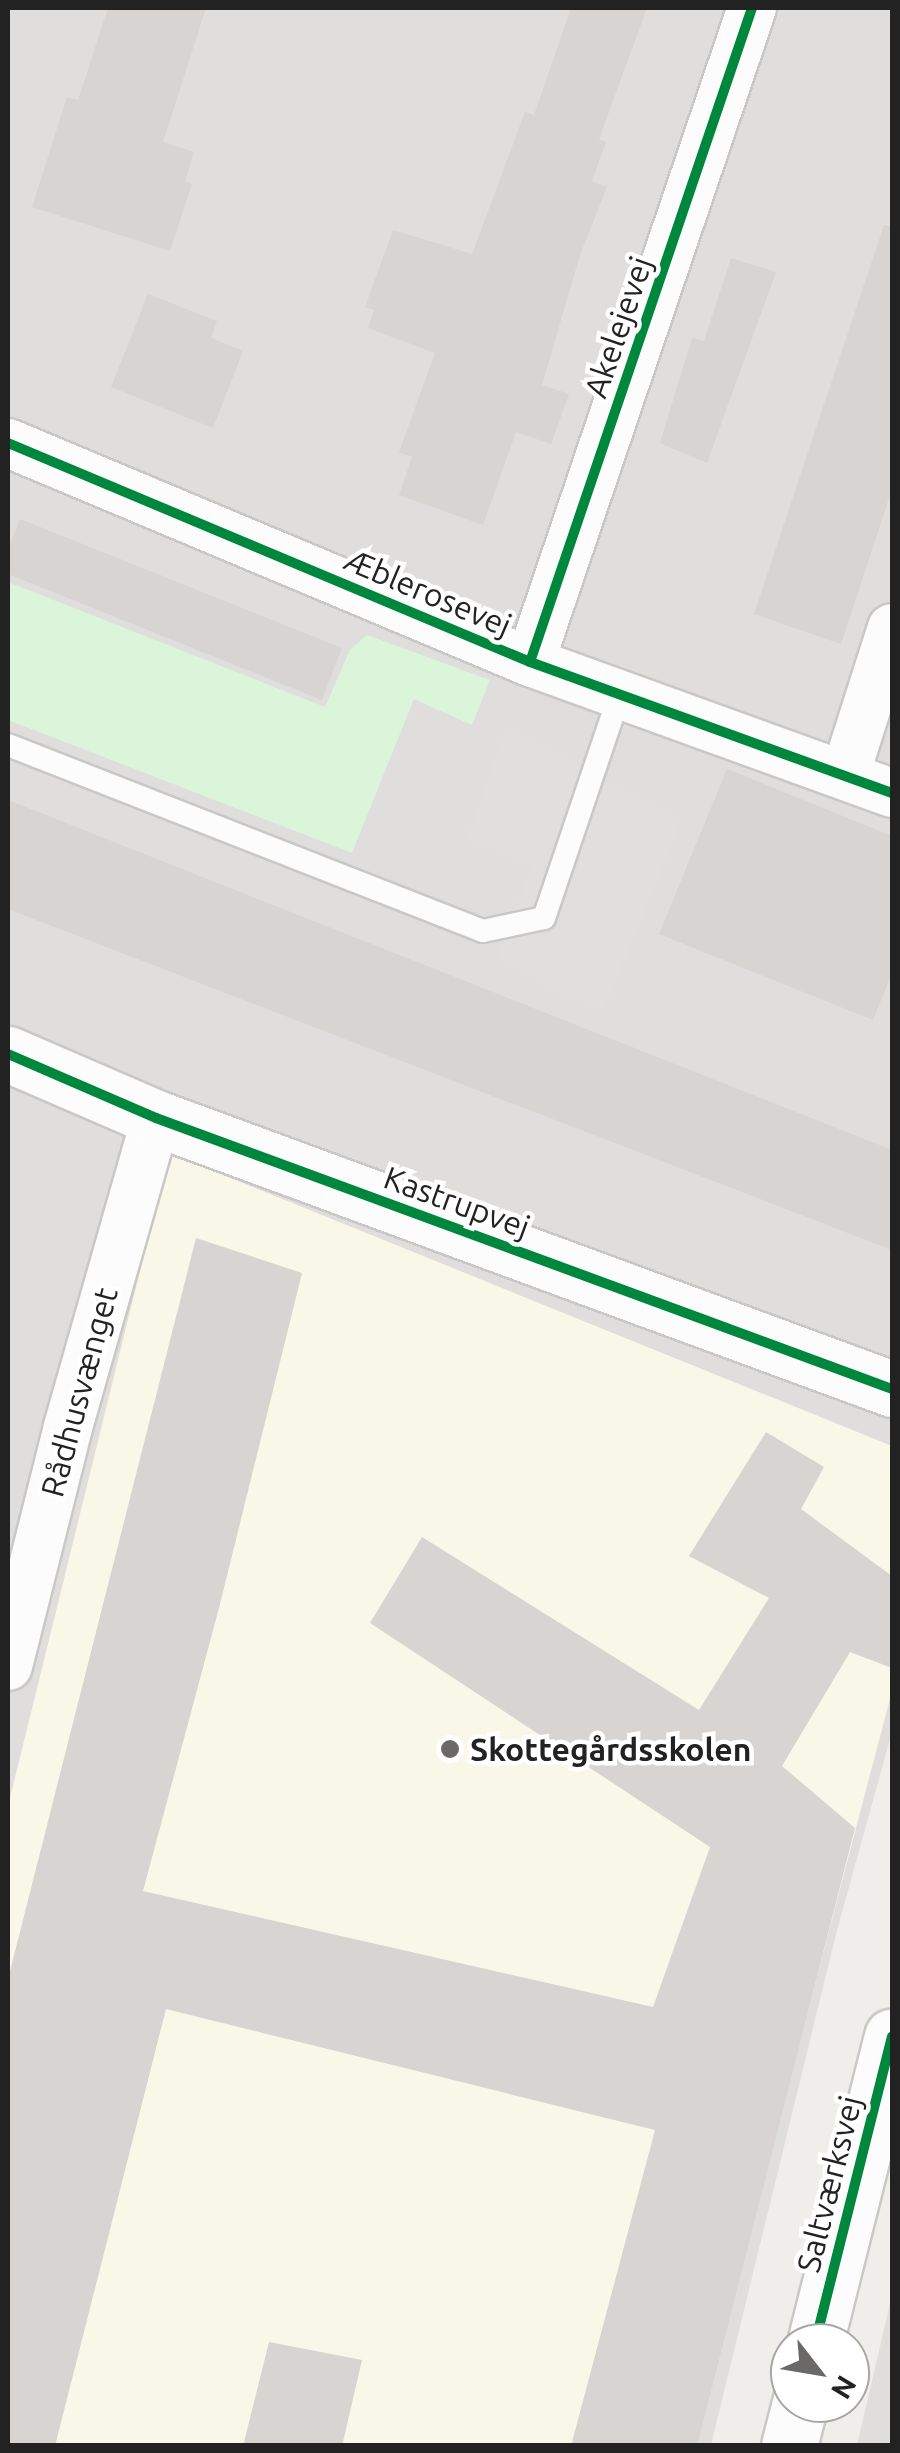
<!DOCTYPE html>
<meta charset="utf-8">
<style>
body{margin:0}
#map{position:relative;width:900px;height:2453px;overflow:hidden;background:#f0eeeb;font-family:Ubuntu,sans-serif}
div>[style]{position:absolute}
.residential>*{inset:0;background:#dfdedc}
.education>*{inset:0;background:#f8f7e8}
.park>*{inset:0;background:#daf5da}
.parking>*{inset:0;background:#e0dfde}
.building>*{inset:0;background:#d7d4d2}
.roads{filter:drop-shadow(2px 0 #c9c8c7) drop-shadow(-2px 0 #c9c8c7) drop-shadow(0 2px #c9c8c7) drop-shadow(0 -2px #c9c8c7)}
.service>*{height:22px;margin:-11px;padding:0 11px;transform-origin:11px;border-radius:11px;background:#fdfcfc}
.minor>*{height:48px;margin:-24px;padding:0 24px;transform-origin:24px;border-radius:24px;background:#fdfcfc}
.tertiary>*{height:55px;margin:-27.5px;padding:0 27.5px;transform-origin:27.5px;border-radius:27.5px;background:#fdfcfc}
.cycleway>*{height:10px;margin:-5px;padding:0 5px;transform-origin:5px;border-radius:5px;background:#00873e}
.dots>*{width:28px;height:28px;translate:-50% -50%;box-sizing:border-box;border:5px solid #fff;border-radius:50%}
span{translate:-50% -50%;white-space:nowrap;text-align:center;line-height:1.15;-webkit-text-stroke:9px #fff;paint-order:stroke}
.street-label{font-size:32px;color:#222}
.poi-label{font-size:32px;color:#222;font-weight:700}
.left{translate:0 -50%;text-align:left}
.frame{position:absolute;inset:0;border:10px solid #222;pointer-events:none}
.north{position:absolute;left:770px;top:2323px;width:100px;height:100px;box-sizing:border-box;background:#fff;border:2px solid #a7a7a7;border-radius:50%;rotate:121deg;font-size:28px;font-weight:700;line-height:40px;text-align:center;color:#222}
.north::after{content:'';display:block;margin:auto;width:35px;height:45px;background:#6a6968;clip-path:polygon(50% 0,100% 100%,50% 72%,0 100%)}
</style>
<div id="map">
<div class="residential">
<div style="clip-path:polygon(8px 8px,892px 8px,892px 1732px,836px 1934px,711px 2445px,8px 2446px)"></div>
<div style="clip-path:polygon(892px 2295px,892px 2445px,857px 2445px)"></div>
</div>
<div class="education">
<div style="clip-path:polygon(169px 1153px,892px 1446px,892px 1691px,694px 2445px,8px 2446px,8px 1806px)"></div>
</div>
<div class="park">
<div style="clip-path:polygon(8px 582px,325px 707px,350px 650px,367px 635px,490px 680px,472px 725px,414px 699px,352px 853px,8px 720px)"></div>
</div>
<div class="parking">
<div style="clip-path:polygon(507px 729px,681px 821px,604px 1009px,555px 989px,497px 955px,533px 865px,467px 838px)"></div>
</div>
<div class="building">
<div style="clip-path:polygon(108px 8px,206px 8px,163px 142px,194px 152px,185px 181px,192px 184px,170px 251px,32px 207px,67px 97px,78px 100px)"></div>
<div style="clip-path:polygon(571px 8px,647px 8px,599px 139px,606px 142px,592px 181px,607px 187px,580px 255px,542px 385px,569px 394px,551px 444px,516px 432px,483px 525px,399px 495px,412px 457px,399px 452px,435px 353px,368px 328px,374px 310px,365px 307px,393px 230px,472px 254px,525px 112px,534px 115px)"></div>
<div style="clip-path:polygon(884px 225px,892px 226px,892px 489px,841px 644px,754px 614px)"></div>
<div style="clip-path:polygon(731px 258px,776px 272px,707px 463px,660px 443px,692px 338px,704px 341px)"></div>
<div style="clip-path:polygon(148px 294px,217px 321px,211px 338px,243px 351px,213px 428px,111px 387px)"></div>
<div style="clip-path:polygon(20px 519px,342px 648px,322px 700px,8px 574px,8px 549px)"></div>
<div style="clip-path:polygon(727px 769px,892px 836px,892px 973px,873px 1020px,659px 934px)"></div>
<div style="clip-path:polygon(8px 800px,892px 1150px,892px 1250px,8px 909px)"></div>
<div style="clip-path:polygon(196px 1238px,302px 1273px,219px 1608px,143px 1891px,653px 2007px,710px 1847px,370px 1623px,422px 1537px,699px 1710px,769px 1598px,689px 1556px,766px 1432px,824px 1467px,801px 1509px,892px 1576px,892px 1668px,850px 1652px,782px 1766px,855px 1828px,697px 2446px,571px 2446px,655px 2130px,166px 2009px,55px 2446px,8px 2446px,8px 1979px)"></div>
<div style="clip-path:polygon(269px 2342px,362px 2360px,342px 2446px,243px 2446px)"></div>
</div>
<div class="roads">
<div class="service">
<div style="left:8px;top:745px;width:510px;rotate:21.38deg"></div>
<div style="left:483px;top:931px;width:62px;rotate:-12deg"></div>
<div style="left:544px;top:918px;width:237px;rotate:-71.3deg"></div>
</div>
<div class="minor">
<div style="left:8px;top:443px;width:566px;rotate:22.76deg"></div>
<div style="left:530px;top:662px;width:385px;rotate:19.9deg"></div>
<div style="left:530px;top:662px;width:691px;rotate:-71.25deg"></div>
<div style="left:845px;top:775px;width:154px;rotate:-72.3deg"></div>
<div style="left:8px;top:1666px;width:246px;rotate:-75.9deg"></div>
<div style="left:68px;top:1427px;width:321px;rotate:-74.1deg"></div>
</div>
<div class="tertiary">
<div style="left:8px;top:1054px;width:161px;rotate:23.4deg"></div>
<div style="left:156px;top:1118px;width:784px;rotate:20.21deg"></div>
<div style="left:815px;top:2343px;width:316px;rotate:-75.9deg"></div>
<div style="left:789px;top:2446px;width:44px;rotate:-75.7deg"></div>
</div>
</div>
<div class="cycleway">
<div style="left:8px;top:443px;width:566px;rotate:22.76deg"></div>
<div style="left:530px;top:662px;width:385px;rotate:19.9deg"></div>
<div style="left:530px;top:662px;width:691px;rotate:-71.25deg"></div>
<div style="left:8px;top:1054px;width:161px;rotate:23.4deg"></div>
<div style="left:156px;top:1118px;width:784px;rotate:20.21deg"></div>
<div style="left:815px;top:2343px;width:316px;rotate:-75.9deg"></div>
</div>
<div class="dots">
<div style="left:450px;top:1749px;background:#6a6968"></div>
</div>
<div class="street-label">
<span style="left:618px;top:327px;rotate:-71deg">Akelejevej</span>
<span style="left:428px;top:592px;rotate:23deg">Æblerosevej</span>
<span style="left:457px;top:1202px;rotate:20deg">Kastrupvej</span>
<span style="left:79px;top:1392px;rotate:-75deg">Rådhusvænget</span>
<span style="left:829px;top:2184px;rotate:-76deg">Saltværksvej</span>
</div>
<div class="poi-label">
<span class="left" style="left:470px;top:1749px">Skottegårdsskolen</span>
</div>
<div class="frame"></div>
<div class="north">N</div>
</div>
